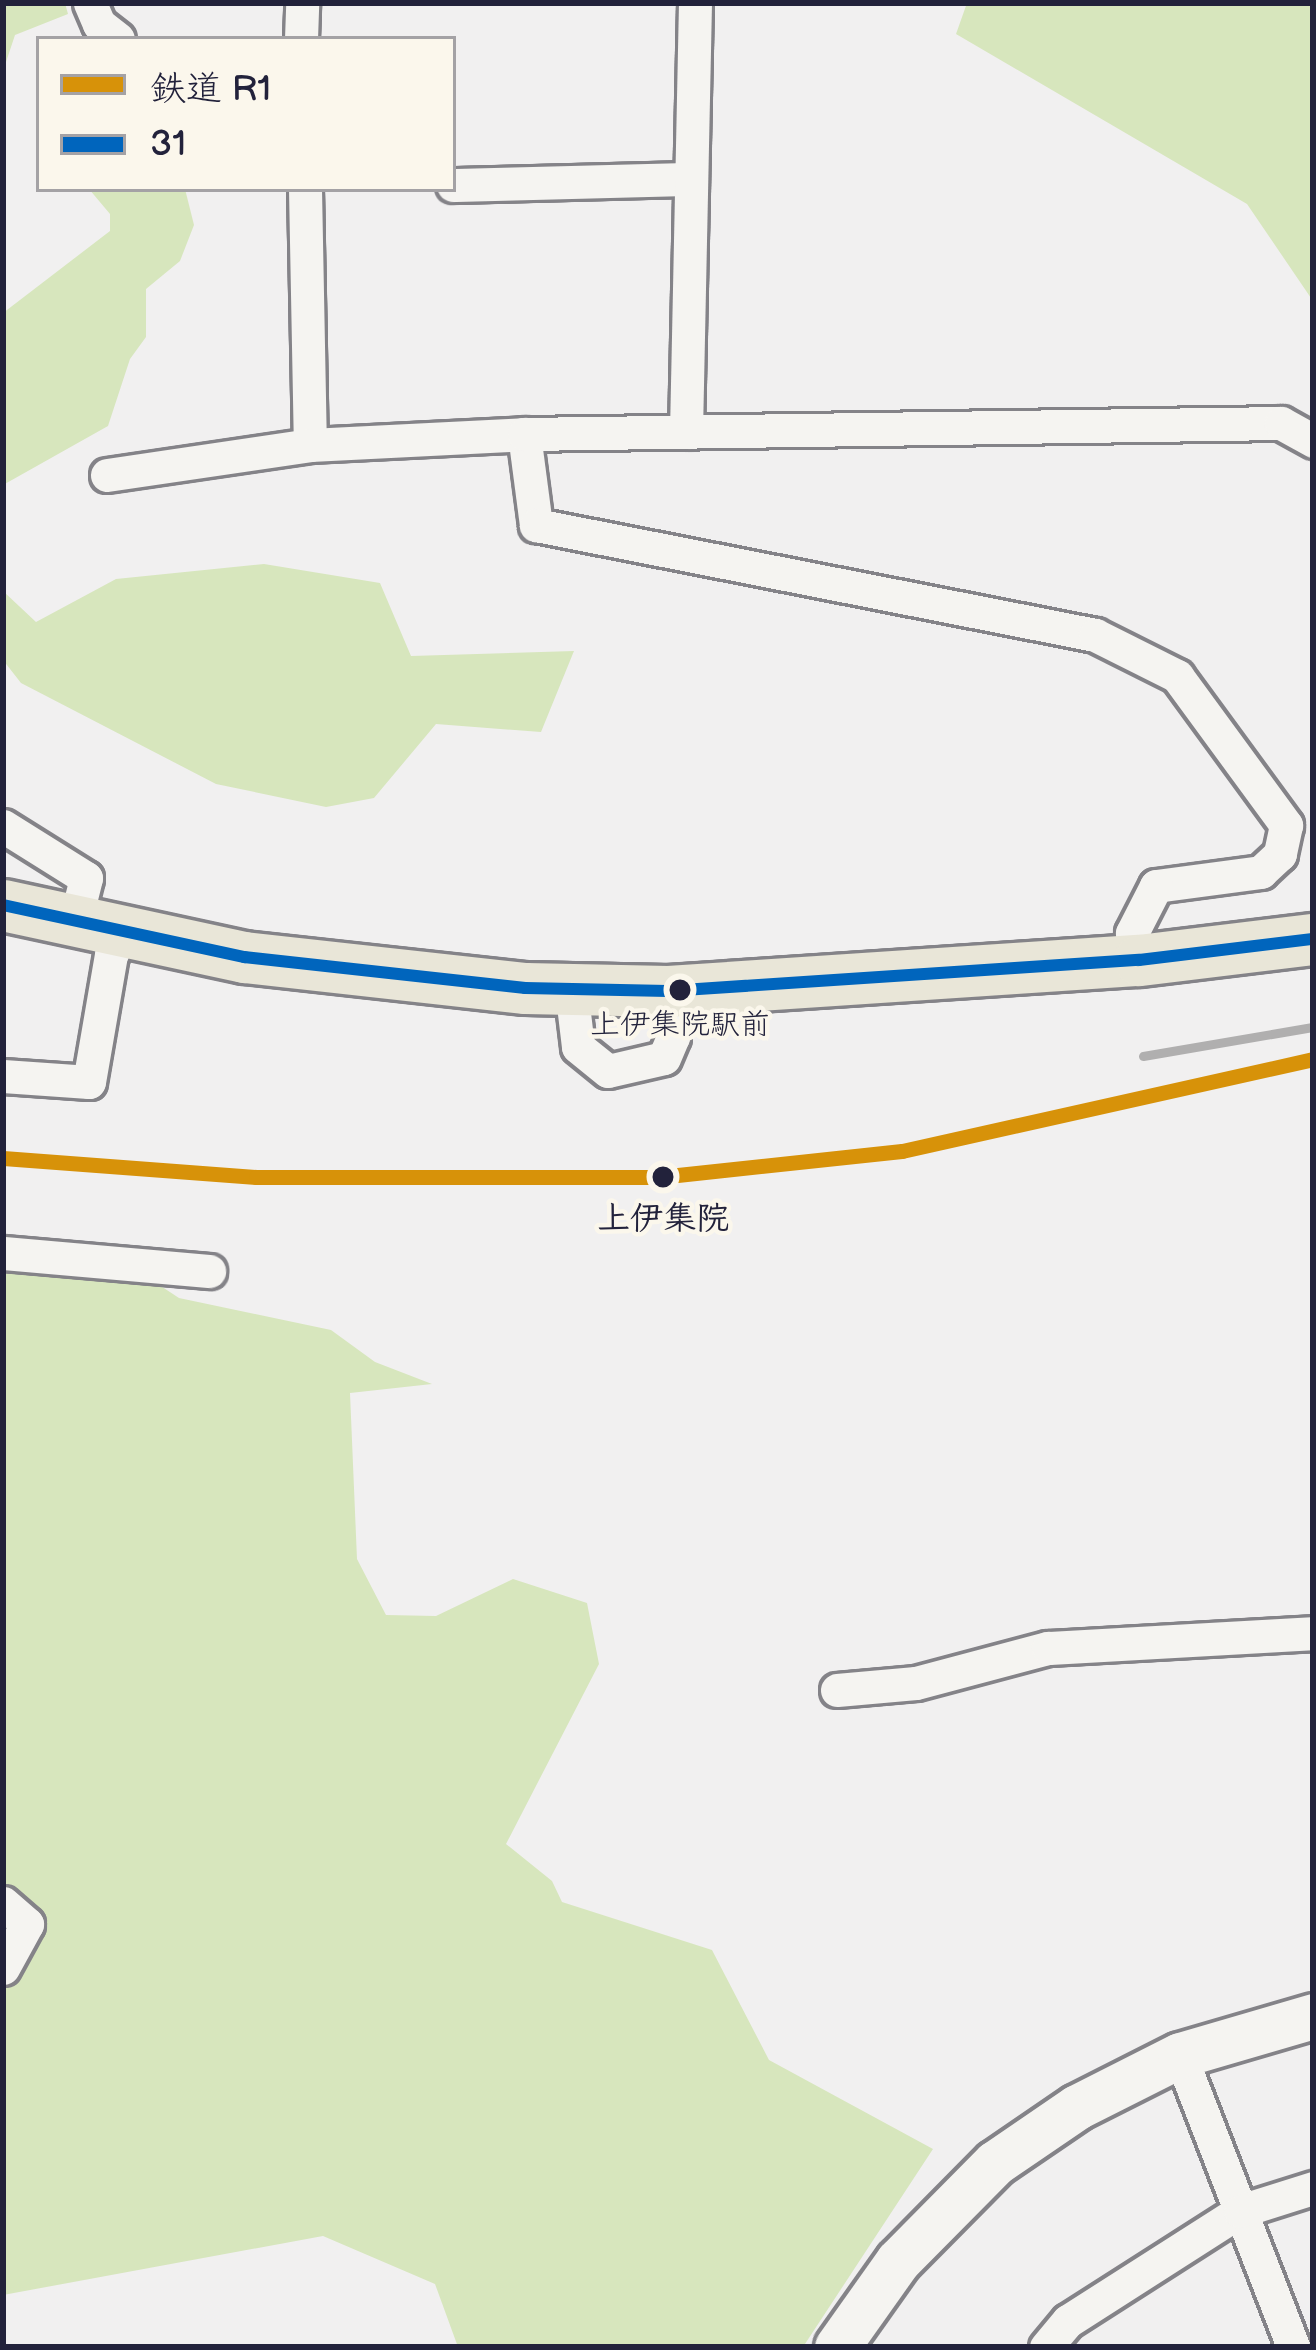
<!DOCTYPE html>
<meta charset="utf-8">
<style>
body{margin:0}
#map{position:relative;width:1316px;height:2350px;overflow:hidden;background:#f1f0f0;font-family:"Balsamiq Sans","Klee One",sans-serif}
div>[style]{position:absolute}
.green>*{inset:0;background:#d7e6bd}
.roads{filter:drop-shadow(3px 0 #848388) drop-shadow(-3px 0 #848388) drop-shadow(0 3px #848388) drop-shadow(0 -3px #848388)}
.street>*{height:33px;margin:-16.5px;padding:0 16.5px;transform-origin:16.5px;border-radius:16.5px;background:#f5f4f1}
.secondary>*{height:45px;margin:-22.5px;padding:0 22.5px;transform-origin:22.5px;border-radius:22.5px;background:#f5f4f1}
.primary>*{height:51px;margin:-25.5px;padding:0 25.5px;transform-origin:25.5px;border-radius:25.5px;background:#e9e6d8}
.rail>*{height:9px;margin:-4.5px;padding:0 4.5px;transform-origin:4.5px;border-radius:4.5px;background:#b0afaf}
.bus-1>*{height:12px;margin:-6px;padding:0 6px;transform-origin:6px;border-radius:6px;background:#0065bd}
.rail-1>*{height:15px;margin:-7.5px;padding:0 7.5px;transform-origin:7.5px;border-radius:7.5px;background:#d79209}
.dots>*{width:33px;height:33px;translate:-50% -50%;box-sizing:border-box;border:6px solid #fbf7ec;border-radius:50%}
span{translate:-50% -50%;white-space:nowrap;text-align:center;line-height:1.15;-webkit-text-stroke:9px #fbf7ec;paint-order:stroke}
.bus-label{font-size:30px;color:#22223b}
.stop-label{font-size:33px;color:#22223b;font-weight:700}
.frame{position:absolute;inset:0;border:6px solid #22223b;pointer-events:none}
.legend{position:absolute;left:36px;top:36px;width:420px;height:156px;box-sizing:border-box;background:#fbf7ec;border:3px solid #a4a2a5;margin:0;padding:15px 21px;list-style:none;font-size:36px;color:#22223b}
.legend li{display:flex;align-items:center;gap:24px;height:60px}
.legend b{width:60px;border:3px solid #a4a2a5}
</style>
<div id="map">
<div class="green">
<div style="clip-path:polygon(3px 3px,65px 3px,68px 14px,15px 35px,3px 71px)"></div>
<div style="clip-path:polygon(967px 3px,1313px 3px,1313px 301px,1247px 204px,956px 34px)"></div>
<div style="clip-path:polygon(89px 189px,185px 189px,194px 225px,180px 261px,146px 289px,146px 337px,130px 359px,108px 426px,3px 485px,3px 313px,110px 231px,110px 214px)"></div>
<div style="clip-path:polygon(264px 564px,380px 583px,411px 656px,574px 651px,541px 732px,436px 724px,374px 798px,326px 807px,216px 784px,21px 683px,3px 660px,3px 591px,36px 622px,116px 579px)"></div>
<div style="clip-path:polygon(3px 1266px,144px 1275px,179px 1298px,331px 1330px,375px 1362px,432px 1384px,350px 1393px,357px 1559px,386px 1615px,436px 1616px,513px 1579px,587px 1603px,599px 1664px,506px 1844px,552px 1881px,562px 1902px,712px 1950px,769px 2060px,933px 2149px,803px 2347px,458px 2347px,435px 2284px,323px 2236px,3px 2295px)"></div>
</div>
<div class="roads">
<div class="street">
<div style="left:90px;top:3px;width:23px;rotate:67deg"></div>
<div style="left:99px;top:24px;width:24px;rotate:38deg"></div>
<div style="left:301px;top:39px;width:36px;rotate:-88deg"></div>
<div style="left:453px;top:185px;width:236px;rotate:-1.5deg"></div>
<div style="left:305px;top:189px;width:256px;rotate:88.9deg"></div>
<div style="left:686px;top:432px;width:429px;rotate:-88.8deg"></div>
<div style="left:524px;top:434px;width:92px;rotate:82.5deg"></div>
<div style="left:536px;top:525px;width:570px;rotate:11.13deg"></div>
<div style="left:1095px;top:635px;width:92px;rotate:26.6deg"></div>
<div style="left:1177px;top:676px;width:185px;rotate:53.8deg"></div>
<div style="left:1286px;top:825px;width:30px;rotate:102deg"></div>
<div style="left:1280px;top:854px;width:26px;rotate:137deg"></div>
<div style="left:1261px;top:872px;width:106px;rotate:172.4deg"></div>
<div style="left:1156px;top:886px;width:53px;rotate:117.1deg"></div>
<div style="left:1132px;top:933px;width:28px;rotate:75deg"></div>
<div style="left:107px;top:475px;width:205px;rotate:-8.4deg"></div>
<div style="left:310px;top:445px;width:214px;rotate:-2.9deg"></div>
<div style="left:524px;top:434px;width:757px;rotate:-0.83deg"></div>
<div style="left:1281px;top:423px;width:37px;rotate:29deg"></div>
<div style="left:3px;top:826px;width:98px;rotate:32.1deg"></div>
<div style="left:86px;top:878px;width:41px;rotate:104deg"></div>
<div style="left:571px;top:988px;width:59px;rotate:83.2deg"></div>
<div style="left:578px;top:1047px;width:38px;rotate:39deg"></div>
<div style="left:608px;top:1071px;width:57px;rotate:-13.1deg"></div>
<div style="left:664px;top:1058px;width:23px;rotate:-67deg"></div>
<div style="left:673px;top:1037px;width:46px;rotate:-96.2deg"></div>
<div style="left:3px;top:1076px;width:86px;rotate:4deg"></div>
<div style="left:89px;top:1082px;width:129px;rotate:-80.2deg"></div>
<div style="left:111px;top:955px;width:30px;rotate:-63deg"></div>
<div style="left:3px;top:1253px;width:207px;rotate:5deg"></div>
<div style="left:837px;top:1690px;width:79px;rotate:-5.1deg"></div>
<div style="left:916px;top:1683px;width:137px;rotate:-14.9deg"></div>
<div style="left:1048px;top:1648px;width:265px;rotate:-3.2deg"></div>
<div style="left:3px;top:1903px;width:32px;rotate:41deg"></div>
<div style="left:27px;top:1924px;width:50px;rotate:118.6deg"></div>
<div style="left:1180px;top:2055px;width:313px;rotate:68.8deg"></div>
<div style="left:1046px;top:2347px;width:34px;rotate:-50deg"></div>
<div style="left:1068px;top:2321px;width:204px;rotate:-32.6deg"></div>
<div style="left:1240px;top:2211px;width:77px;rotate:-17.5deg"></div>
</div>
<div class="secondary">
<div style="left:837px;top:2347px;width:105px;rotate:-54.7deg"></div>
<div style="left:898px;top:2261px;width:138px;rotate:-45.3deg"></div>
<div style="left:995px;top:2163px;width:99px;rotate:-34.3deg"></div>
<div style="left:1077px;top:2107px;width:115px;rotate:-26.8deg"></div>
<div style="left:1180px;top:2055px;width:139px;rotate:-16.3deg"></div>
</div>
<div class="primary">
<div style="left:3px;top:905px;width:247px;rotate:12.2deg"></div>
<div style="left:244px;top:957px;width:283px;rotate:6.3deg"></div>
<div style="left:525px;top:988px;width:143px;rotate:1.2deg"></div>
<div style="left:668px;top:991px;width:472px;rotate:-3.8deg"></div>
<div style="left:1139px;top:960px;width:175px;rotate:-6.9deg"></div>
</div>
</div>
<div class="rail">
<div style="left:1143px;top:1056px;width:172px;rotate:-9.7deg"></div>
</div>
<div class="bus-1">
<div style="left:3px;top:905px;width:247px;rotate:12.2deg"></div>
<div style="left:244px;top:957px;width:283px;rotate:6.3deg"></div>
<div style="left:525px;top:988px;width:143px;rotate:1.2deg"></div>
<div style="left:668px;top:991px;width:472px;rotate:-3.8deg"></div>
<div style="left:1139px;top:960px;width:175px;rotate:-6.9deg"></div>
</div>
<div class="rail-1">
<div style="left:3px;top:1158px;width:254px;rotate:4.3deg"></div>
<div style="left:256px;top:1177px;width:403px"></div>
<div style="left:659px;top:1177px;width:244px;rotate:-6.1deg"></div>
<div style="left:902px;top:1151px;width:421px;rotate:-12.6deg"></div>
</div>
<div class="dots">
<div style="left:680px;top:990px;background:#22223b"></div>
<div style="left:663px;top:1177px;background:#22223b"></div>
</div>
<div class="bus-label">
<span style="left:680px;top:1025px">上伊集院駅前</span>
</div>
<div class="stop-label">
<span style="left:663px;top:1220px">上伊集院</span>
</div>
<div class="frame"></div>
<ul class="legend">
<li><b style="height:15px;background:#d79209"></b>鉄道 R1</li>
<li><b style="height:15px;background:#0065bd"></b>31</li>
</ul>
</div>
